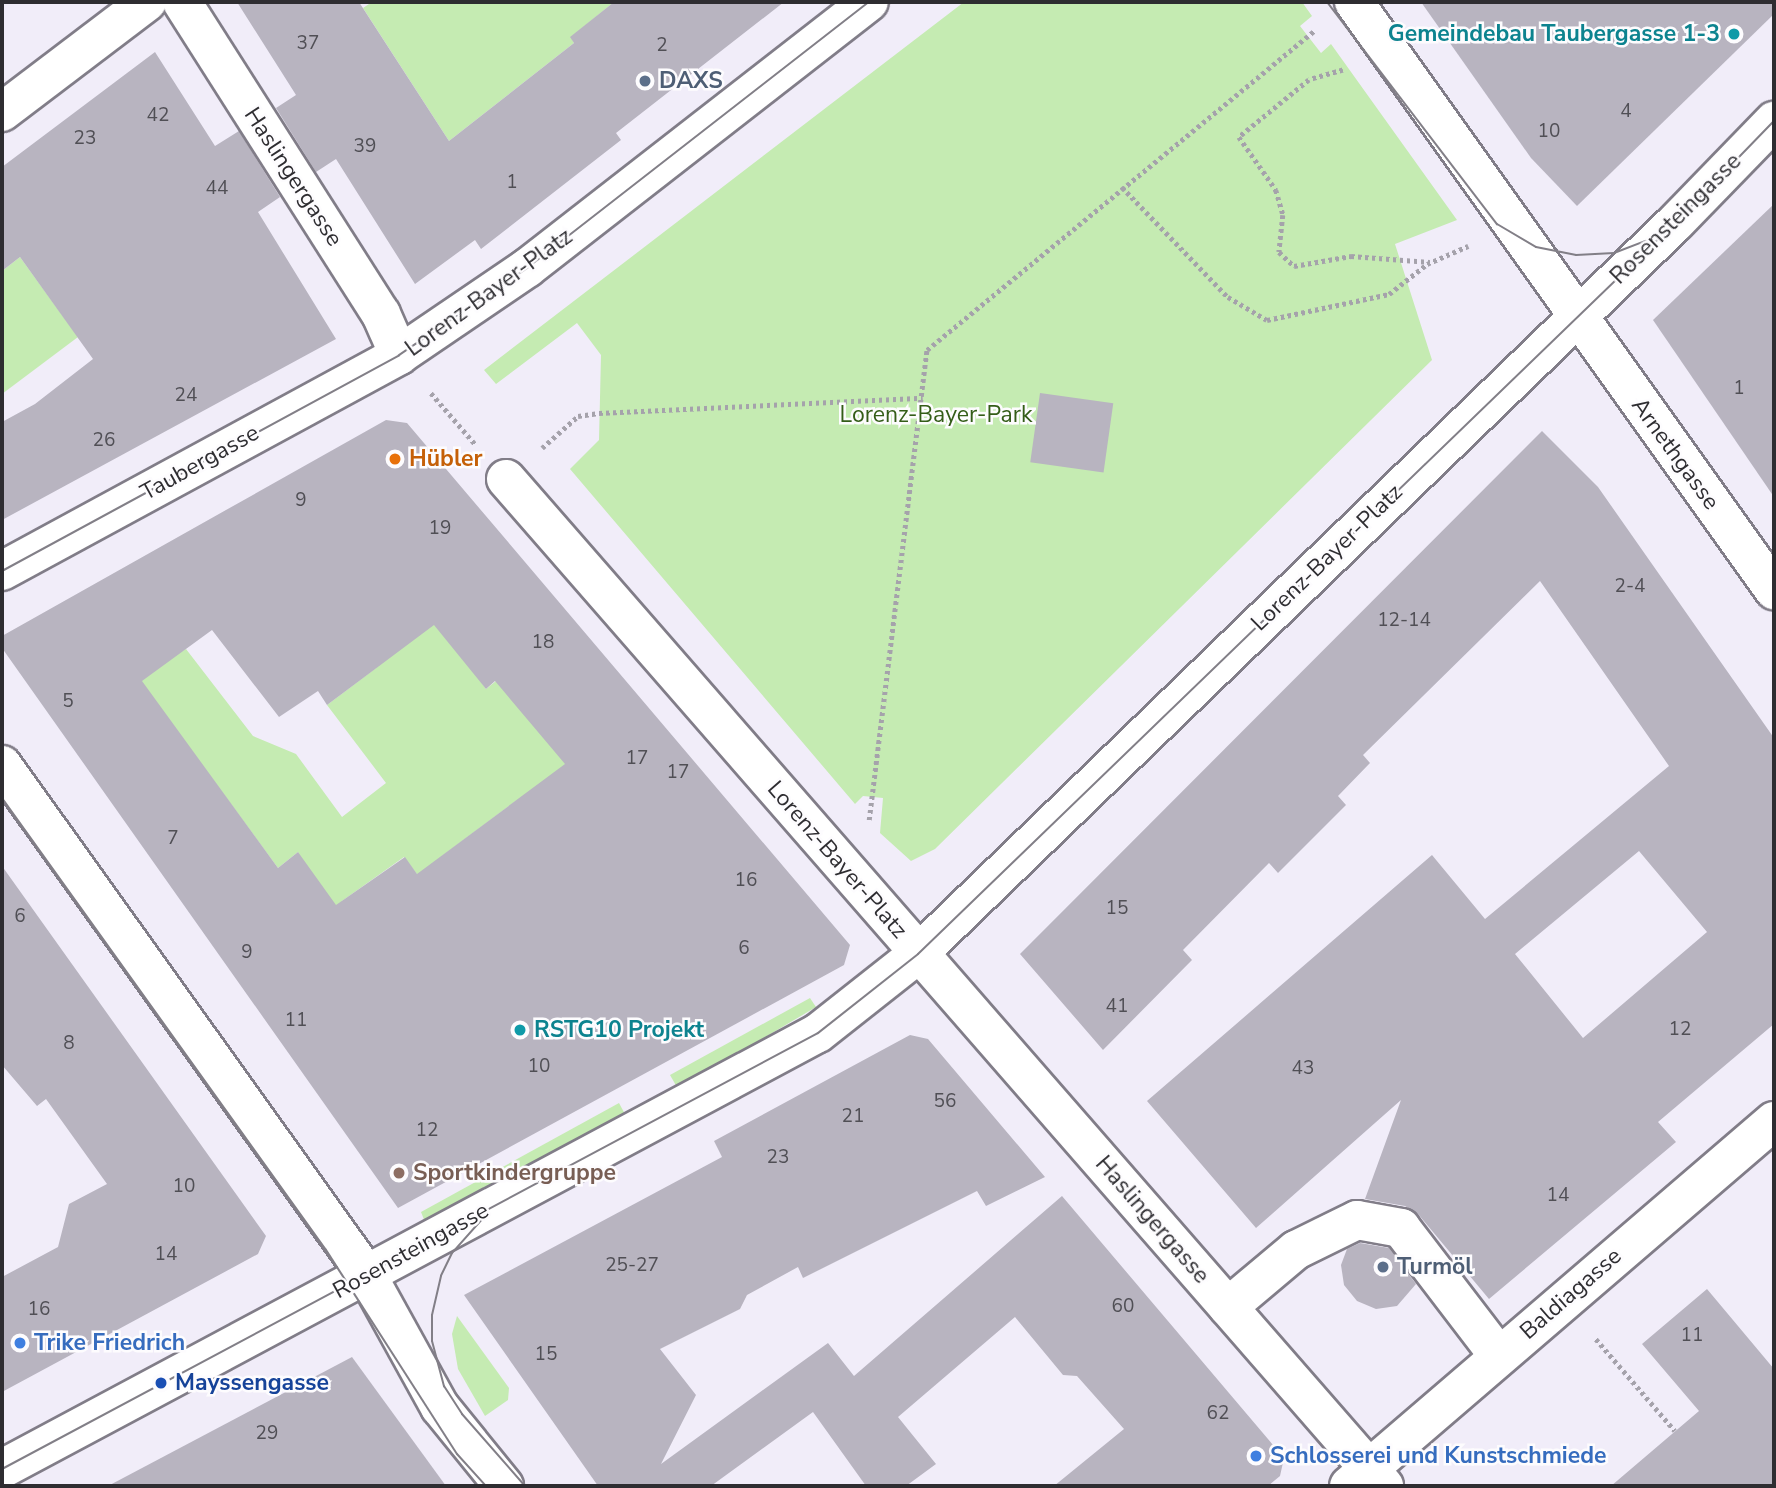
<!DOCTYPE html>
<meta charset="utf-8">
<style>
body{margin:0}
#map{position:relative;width:1776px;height:1488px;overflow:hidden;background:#f1edf9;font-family:"Nunito Sans",sans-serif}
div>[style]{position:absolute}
.green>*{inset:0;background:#c5ebb2}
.building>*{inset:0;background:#b8b4c0;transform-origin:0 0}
.path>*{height:4.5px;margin-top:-2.25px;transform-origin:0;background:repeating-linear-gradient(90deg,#a5a2ab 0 3.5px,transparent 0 7px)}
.roads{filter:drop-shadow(2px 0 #817d88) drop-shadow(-2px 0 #817d88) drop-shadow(0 2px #817d88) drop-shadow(0 -2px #817d88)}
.minor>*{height:38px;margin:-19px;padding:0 19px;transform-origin:19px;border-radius:19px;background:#fff}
.tram>*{height:2px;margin:-1px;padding:0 1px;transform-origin:1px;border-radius:1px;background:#827f87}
.dots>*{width:19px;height:19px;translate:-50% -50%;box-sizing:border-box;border:4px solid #fdfcfe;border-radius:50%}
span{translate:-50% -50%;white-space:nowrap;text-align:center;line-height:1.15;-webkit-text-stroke:5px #fdfcfe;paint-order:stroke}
.number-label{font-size:19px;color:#504f55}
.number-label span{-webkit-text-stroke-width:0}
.culture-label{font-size:23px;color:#0d838f;font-weight:700}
.right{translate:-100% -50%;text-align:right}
.left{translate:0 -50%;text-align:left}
.service-label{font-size:23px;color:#4e5e75;font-weight:700}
.street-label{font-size:23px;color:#2e2d31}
.park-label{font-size:23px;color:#345d18}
.food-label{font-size:23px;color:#c56008;font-weight:700}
.education-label{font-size:23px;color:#785e54;font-weight:700}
.shop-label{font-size:23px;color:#366cbe;font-weight:700}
.transit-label{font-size:23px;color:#164399;font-weight:700}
.frame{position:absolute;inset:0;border:4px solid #2e2d31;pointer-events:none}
</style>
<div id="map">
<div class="green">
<div style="clip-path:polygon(372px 2px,614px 2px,571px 37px,574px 43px,449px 141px,363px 8px)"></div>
<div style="clip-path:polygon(964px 2px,1302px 2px,1312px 16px,1300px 26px,1321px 53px,1331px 44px,1457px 220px,1395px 244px,1432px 360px,935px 849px,911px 861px,880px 833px,883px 798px,863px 796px,855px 804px,570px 469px,599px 440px,601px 355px,577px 323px,496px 384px,484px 370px)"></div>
<div style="clip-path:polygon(20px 257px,78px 337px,2px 394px,2px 271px)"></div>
<div style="clip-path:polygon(403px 572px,486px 689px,496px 681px,640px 852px,582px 885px,517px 800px,442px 856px,422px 881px,404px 857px,342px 901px,332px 945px,298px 852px,278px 868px,136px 675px,186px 649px,253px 736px,296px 754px,342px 817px,386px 783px,327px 705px,376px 668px)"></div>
<div style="clip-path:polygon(810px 998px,816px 1007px,678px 1089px,670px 1075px)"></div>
<div style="clip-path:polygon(619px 1103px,626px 1116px,425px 1222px,421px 1212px)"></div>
<div style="clip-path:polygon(457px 1316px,509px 1388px,508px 1400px,485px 1416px,458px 1369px,452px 1334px)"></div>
</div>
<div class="building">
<div style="clip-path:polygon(237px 2px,359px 2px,449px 141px,574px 43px,570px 37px,614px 2px,784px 2px,616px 133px,621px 140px,481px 249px,475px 240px,415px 284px,336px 159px,316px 172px,276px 108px,296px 95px)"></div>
<div style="clip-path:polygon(1421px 2px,1774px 2px,1774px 14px,1577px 206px,1531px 158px)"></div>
<div style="clip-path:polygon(155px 52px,215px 146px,239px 131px,280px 197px,258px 212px,336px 339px,2px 520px,2px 422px,35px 404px,93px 359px,20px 257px,2px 271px,2px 167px)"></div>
<div style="clip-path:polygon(1774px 204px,1774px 497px,1653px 320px)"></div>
<div style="left:1040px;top:393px;width:74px;height:70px;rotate:8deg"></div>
<div style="clip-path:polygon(evenodd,386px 420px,407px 423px,850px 945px,844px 965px,398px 1208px,2px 648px,2px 636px,386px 420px,434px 625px,486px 689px,495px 681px,565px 764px,417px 874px,405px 857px,336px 905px,298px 852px,278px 868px,142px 681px,212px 630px,279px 717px,318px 691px,327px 705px,434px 625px)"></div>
<div style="clip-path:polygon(evenodd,1542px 431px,1598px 487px,1774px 738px,1774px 1024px,1658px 1122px,1676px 1142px,1489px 1299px,1418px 1214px,1405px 1206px,1365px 1199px,1401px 1100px,1256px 1228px,1147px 1101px,1432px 855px,1485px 919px,1669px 766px,1540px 581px,1363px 755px,1370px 763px,1338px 796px,1346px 805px,1278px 873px,1269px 863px,1183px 950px,1192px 960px,1103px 1050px,1020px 954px,1542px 431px,1639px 851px,1707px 932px,1583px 1038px,1515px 954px,1639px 851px)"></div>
<div style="clip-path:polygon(2px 866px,266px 1236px,258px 1254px,2px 1392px,2px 1277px,58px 1247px,69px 1204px,107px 1184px,46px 1099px,37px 1106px,2px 1065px)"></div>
<div style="clip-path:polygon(910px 1035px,928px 1039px,1045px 1177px,986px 1206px,977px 1191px,803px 1278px,798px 1267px,747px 1295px,740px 1309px,660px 1349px,696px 1395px,661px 1464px,828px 1343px,854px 1376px,1062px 1196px,1284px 1458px,1280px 1476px,1268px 1486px,1054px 1486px,1124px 1429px,1077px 1376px,1063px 1375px,1015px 1317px,898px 1417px,936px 1464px,906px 1486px,866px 1486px,813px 1412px,711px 1486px,598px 1486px,464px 1295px,722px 1157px,714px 1141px)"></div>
<div style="clip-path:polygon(1360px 1243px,1389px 1248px,1416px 1284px,1397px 1306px,1376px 1309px,1357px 1301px,1344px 1285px,1341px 1265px,1347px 1249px)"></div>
<div style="clip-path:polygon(1707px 1289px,1774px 1369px,1774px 1486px,1611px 1486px,1699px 1411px,1642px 1344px)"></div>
<div style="clip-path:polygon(352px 1357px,446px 1486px,108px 1486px)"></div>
</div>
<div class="path">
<div style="left:1343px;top:70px;width:35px;rotate:164deg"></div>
<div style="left:1309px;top:80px;width:90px;rotate:140.8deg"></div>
<div style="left:1239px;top:137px;width:65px;rotate:55.1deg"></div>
<div style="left:1276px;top:190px;width:26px;rotate:74deg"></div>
<div style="left:1283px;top:215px;width:37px;rotate:96deg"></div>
<div style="left:1279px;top:252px;width:21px;rotate:43deg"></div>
<div style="left:1294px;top:266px;width:58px;rotate:-10deg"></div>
<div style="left:1351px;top:256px;width:79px;rotate:4.3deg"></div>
<div style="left:1122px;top:187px;width:153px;rotate:46.1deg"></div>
<div style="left:1228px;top:297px;width:45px;rotate:30.5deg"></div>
<div style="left:1267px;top:320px;width:125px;rotate:-12deg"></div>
<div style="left:1389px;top:294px;width:48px;rotate:-38.3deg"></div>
<div style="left:1427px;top:264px;width:45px;rotate:-23.7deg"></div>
<div style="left:431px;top:393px;width:69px;rotate:49.1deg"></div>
<div style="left:542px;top:448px;width:48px;rotate:-41.6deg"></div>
<div style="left:578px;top:416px;width:21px;rotate:-8deg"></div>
<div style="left:599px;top:413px;width:324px;rotate:-2.7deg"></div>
<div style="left:869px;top:820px;width:474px;rotate:-83deg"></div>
<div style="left:927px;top:350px;width:502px;rotate:-39.5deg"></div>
<div style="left:1596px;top:1339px;width:121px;rotate:49.3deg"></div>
</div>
<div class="roads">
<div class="minor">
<div style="left:182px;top:2px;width:370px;rotate:57.5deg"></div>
<div style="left:381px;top:314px;width:45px;rotate:66.3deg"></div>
<div style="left:1354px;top:2px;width:723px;rotate:54.46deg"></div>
<div style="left:2px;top:112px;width:182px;rotate:-37.2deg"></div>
<div style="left:506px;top:479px;width:1336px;rotate:48.91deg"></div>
<div style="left:2px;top:571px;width:452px;rotate:-28.5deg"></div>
<div style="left:399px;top:355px;width:155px;rotate:-34.2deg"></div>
<div style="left:527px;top:268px;width:433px;rotate:-37.9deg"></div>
<div style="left:2px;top:765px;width:627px;rotate:54.41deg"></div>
<div style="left:367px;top:1275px;width:151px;rotate:61.1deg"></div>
<div style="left:440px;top:1407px;width:102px;rotate:51deg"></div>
<div style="left:1228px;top:1307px;width:89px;rotate:-40deg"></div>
<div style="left:1296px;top:1250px;width:68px;rotate:-26.2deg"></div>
<div style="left:1357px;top:1220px;width:45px;rotate:10.3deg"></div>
<div style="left:1401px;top:1228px;width:161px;rotate:52.6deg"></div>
<div style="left:2px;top:1469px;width:925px;rotate:-28.12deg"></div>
<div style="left:818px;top:1033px;width:127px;rotate:-38.3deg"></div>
<div style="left:918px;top:954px;width:1054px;rotate:-44deg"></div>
<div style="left:1676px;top:222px;width:141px;rotate:-45.9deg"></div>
<div style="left:1349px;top:1486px;width:560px;rotate:-40.66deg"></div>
</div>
</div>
<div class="tram">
<div style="left:1327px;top:2px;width:280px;rotate:52.6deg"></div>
<div style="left:1497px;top:224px;width:45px;rotate:30.5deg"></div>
<div style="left:1536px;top:247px;width:41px;rotate:11.3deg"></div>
<div style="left:1576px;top:255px;width:38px;rotate:-3deg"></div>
<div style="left:1614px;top:253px;width:40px;rotate:-21deg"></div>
<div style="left:2px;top:571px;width:452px;rotate:-28.5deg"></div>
<div style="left:399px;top:355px;width:155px;rotate:-34.2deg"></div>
<div style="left:527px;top:268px;width:433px;rotate:-37.9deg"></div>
<div style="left:2px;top:798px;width:556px;rotate:54.37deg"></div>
<div style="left:326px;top:1250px;width:242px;rotate:57.3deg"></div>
<div style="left:457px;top:1454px;width:43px;rotate:47.8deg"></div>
<div style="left:484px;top:1217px;width:48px;rotate:131.6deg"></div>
<div style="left:452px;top:1253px;width:25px;rotate:116deg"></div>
<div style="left:441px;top:1276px;width:40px;rotate:103deg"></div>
<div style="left:432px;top:1315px;width:26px;rotate:90deg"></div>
<div style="left:432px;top:1341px;width:47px;rotate:75.1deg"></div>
<div style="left:444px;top:1386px;width:33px;rotate:57deg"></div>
<div style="left:462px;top:1414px;width:96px;rotate:48.8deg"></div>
<div style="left:2px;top:1469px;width:925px;rotate:-28.12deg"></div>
<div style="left:818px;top:1033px;width:127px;rotate:-38.3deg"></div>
<div style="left:918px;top:954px;width:1054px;rotate:-44deg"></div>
<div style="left:1676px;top:222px;width:141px;rotate:-45.9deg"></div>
</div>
<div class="dots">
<div style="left:1734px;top:34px;background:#0f9aa8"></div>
<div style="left:645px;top:81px;background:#5c6f8a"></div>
<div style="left:395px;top:459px;background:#e8710a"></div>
<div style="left:520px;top:1030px;background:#0f9aa8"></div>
<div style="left:399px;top:1173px;background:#8d6e63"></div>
<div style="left:1383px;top:1267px;background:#5c6f8a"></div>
<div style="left:20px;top:1343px;background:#3f7fe0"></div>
<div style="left:161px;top:1383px;background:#1a4fb4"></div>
<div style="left:1256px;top:1456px;background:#3f7fe0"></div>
</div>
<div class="number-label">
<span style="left:308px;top:44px">37</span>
<span style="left:662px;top:46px">2</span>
<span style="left:1626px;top:112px">4</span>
<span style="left:158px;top:116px">42</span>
<span style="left:1549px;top:132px">10</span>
<span style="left:85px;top:139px">23</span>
<span style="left:365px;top:147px">39</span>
<span style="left:512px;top:183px">1</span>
<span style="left:217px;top:189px">44</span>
<span style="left:1739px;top:389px">1</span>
<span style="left:186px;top:396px">24</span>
<span style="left:104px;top:441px">26</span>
<span style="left:301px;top:501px">9</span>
<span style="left:440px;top:529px">19</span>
<span style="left:1630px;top:587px">2-4</span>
<span style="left:1404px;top:621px">12-14</span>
<span style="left:543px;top:643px">18</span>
<span style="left:68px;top:702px">5</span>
<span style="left:637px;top:759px">17</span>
<span style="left:678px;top:773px">17</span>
<span style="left:173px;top:839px">7</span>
<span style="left:746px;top:881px">16</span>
<span style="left:1117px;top:909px">15</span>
<span style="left:20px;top:917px">6</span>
<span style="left:744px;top:949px">6</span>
<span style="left:247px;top:953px">9</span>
<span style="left:1117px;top:1007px">41</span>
<span style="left:296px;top:1021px">11</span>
<span style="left:1680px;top:1030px">12</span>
<span style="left:69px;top:1044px">8</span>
<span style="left:539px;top:1067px">10</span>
<span style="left:1303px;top:1069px">43</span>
<span style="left:945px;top:1102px">56</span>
<span style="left:853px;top:1117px">21</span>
<span style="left:427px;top:1131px">12</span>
<span style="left:778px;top:1158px">23</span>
<span style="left:184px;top:1187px">10</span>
<span style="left:1558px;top:1196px">14</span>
<span style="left:166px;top:1255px">14</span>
<span style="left:632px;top:1266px">25-27</span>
<span style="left:1123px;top:1307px">60</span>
<span style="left:39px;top:1310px">16</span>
<span style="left:1692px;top:1336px">11</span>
<span style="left:546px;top:1355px">15</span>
<span style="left:1218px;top:1414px">62</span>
<span style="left:267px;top:1434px">29</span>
</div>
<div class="culture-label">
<span class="right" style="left:1720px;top:34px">Gemeindebau Taubergasse 1-3</span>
<span class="left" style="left:534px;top:1030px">RSTG10 Projekt</span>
</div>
<div class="service-label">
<span class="left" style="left:659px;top:81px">DAXS</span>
<span class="left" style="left:1397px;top:1267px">Turmöl</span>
</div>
<div class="street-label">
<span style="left:293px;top:177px;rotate:57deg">Haslingergasse</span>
<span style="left:1676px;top:219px;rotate:-45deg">Rosensteingasse</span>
<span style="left:489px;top:293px;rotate:-36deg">Lorenz-Bayer-Platz</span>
<span style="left:1675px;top:454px;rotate:54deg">Arnethgasse</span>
<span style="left:200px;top:463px;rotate:-29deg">Taubergasse</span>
<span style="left:1327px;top:558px;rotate:-44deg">Lorenz-Bayer-Platz</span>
<span style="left:837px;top:860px;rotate:49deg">Lorenz-Bayer-Platz</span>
<span style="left:1152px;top:1220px;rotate:49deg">Haslingergasse</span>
<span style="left:411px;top:1251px;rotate:-29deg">Rosensteingasse</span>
<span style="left:1571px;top:1294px;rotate:-41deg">Baldiagasse</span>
</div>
<div class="park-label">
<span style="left:936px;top:415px">Lorenz-Bayer-Park</span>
</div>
<div class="food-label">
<span class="left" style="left:409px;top:459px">Hübler</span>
</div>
<div class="education-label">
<span class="left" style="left:413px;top:1173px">Sportkindergruppe</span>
</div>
<div class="shop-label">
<span class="left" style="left:34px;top:1343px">Trike Friedrich</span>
<span class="left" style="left:1270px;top:1456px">Schlosserei und Kunstschmiede</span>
</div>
<div class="transit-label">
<span class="left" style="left:175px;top:1383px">Mayssengasse</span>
</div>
<div class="frame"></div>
</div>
